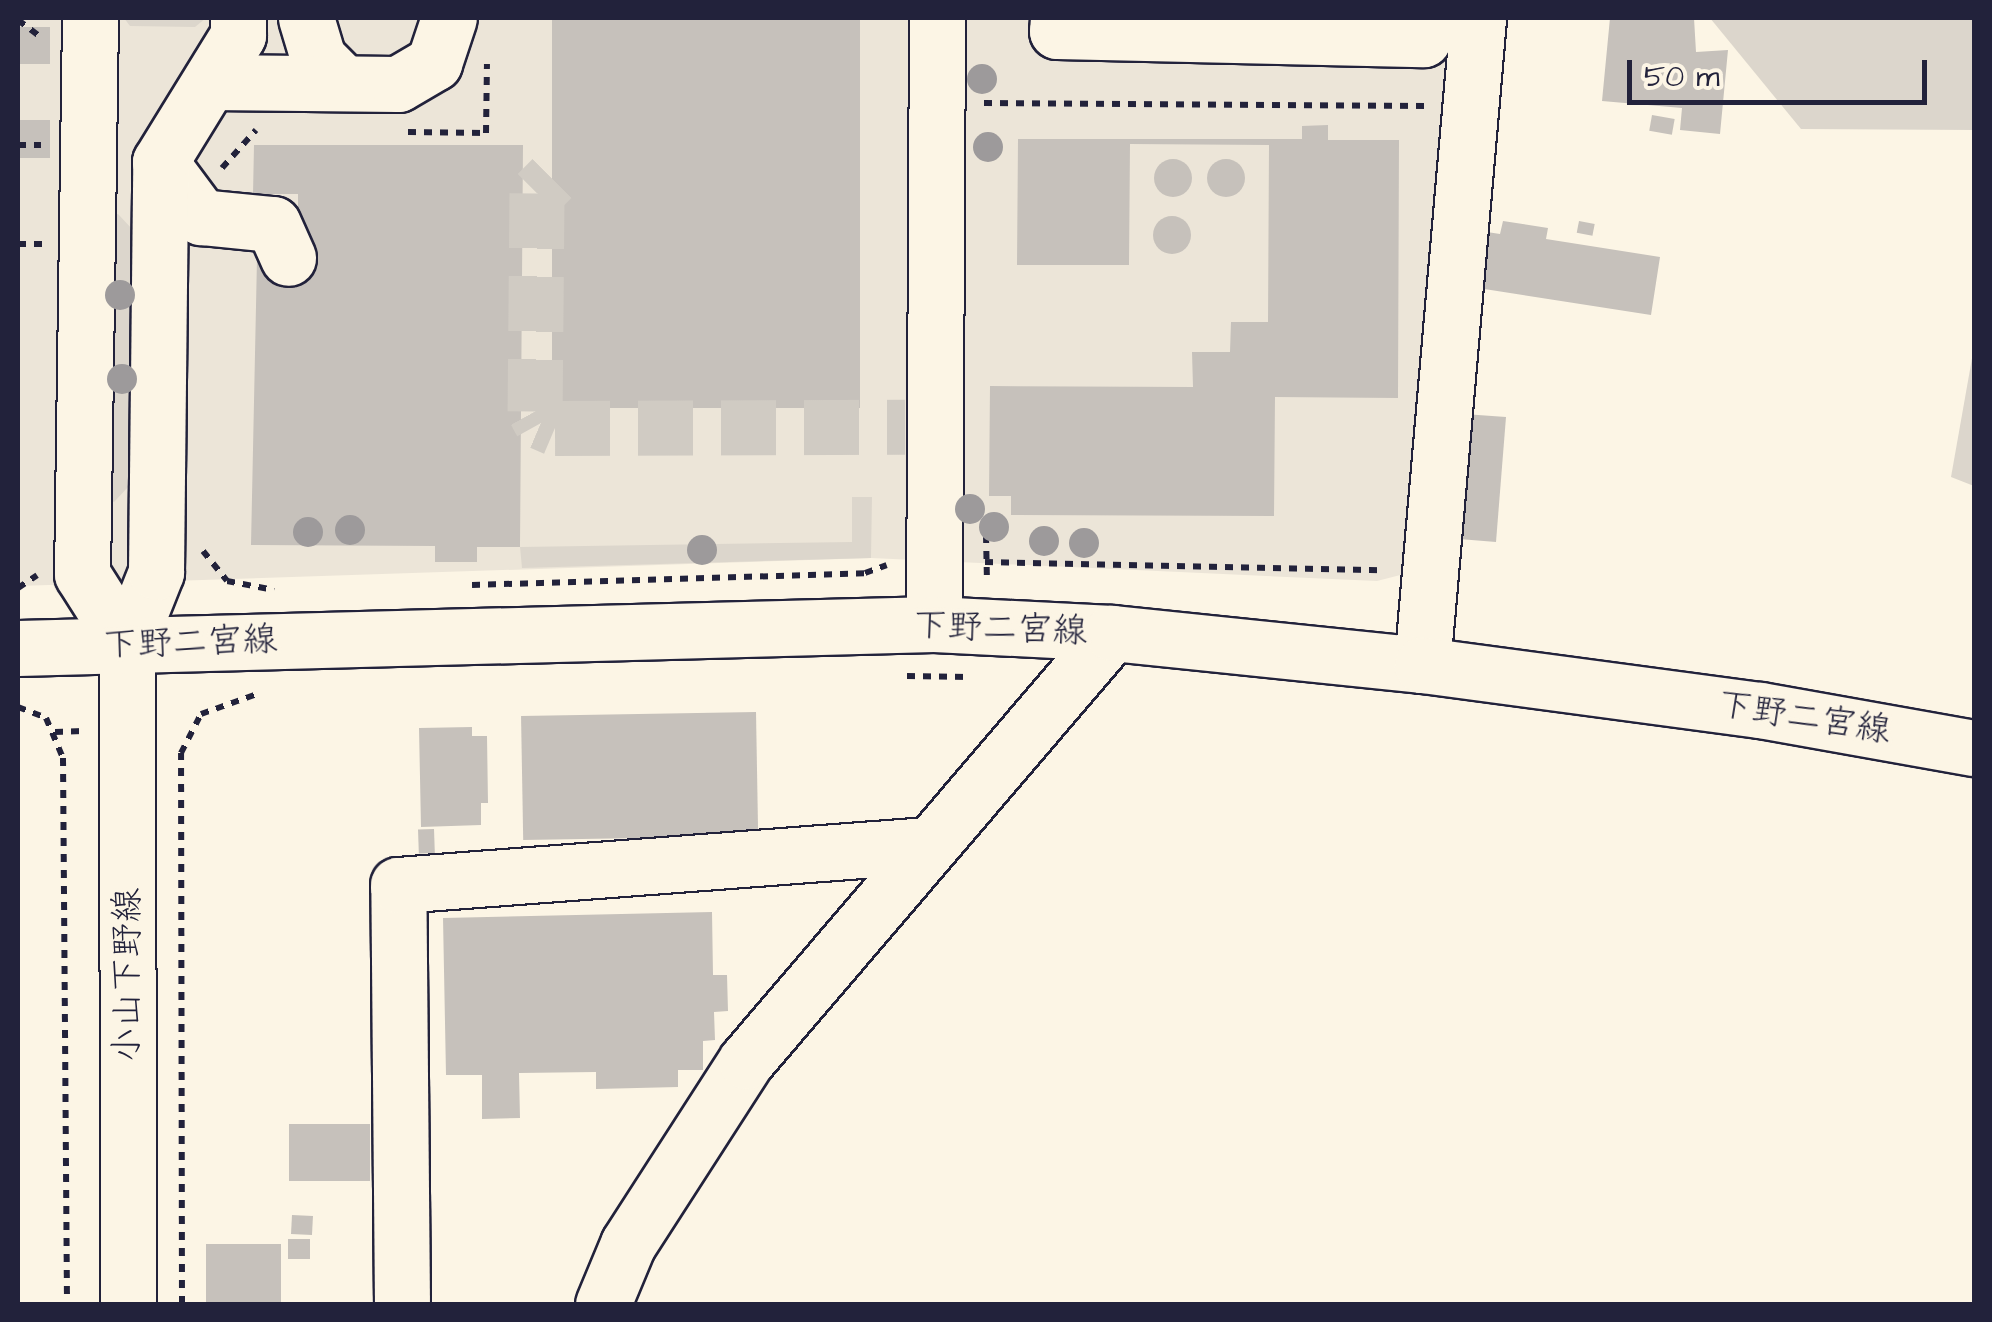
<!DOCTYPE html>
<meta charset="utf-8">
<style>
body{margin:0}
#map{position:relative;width:1992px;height:1322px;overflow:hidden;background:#fcf5e5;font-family:"Architects Daughter","Klee One",sans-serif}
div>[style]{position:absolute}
.built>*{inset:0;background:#ece5d8}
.green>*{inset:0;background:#dcd6cc}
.building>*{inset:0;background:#c6c1bb;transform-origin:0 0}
.round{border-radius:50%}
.minor-tunnel>*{height:55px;margin-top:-27.5px;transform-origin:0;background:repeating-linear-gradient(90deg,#d0cbc3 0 55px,transparent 0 83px)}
.path>*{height:6px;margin-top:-3px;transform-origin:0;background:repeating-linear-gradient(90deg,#22223b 0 8px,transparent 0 16px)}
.roads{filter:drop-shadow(2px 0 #22223b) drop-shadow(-2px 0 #22223b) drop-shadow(0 2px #22223b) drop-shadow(0 -2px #22223b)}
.minor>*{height:55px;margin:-27.5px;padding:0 27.5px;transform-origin:27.5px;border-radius:27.5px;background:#fcf5e5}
.major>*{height:55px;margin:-27.5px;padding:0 27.5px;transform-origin:27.5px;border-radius:27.5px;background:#fcf5e5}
.trees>*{width:30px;height:30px;margin:-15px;border-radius:50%;background:#9d9a9b}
span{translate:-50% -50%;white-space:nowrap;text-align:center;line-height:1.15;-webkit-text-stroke:8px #fcf5e5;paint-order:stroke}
.street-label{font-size:35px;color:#22223b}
.frame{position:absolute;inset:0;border:20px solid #22223b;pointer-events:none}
.scale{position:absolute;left:1627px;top:60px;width:300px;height:45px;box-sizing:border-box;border:5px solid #22223b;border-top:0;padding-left:12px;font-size:30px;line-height:35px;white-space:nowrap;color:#22223b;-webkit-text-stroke:8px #fcf5e5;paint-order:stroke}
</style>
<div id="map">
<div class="built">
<div style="clip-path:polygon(18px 18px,1463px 18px,1412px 572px,1377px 581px,871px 558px,18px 586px)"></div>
</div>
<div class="green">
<div style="clip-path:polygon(124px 18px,206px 18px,195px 27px,130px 26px)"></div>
<div style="clip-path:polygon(1710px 18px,1974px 18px,1974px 130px,1801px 129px)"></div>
<div style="clip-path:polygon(118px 214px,133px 230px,130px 485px,114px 502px,103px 496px,108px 217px)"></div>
<div style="clip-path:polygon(1974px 347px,1974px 486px,1951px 477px)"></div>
<div style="clip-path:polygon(852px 497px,872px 497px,871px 558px,522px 568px,520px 547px,852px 542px)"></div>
</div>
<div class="building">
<div style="left:552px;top:18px;width:308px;height:390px"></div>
<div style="clip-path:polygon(1610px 18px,1694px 18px,1696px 52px,1728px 50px,1720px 134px,1680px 130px,1682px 108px,1602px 101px)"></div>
<div style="left:18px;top:27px;width:32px;height:37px"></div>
<div style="left:1652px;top:115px;width:23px;height:16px;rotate:10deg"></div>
<div style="left:18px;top:120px;width:32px;height:38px"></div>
<div style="clip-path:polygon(1328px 125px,1328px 140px,1399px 140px,1398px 398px,1275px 397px,1274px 516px,1011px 515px,1011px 496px,989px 496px,990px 386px,1193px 387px,1192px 352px,1230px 352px,1231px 322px,1268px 322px,1269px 145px,1130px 144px,1129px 265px,1017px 265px,1018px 139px,1302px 139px,1302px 126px)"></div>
<div style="clip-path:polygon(254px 145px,523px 145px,520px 547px,477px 547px,477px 562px,435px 562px,435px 546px,251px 545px,257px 258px,298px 258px,298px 194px,253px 194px)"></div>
<div class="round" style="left:1207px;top:159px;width:38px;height:38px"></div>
<div class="round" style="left:1154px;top:159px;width:38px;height:38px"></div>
<div class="round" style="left:1153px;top:216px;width:38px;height:38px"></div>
<div style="clip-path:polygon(1503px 221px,1548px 228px,1546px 239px,1660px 257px,1651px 315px,1478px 288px,1487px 232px,1500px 234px)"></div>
<div style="left:1579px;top:221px;width:16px;height:12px;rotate:11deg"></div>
<div style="clip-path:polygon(1464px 414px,1506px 417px,1496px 542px,1447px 538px)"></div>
<div style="left:756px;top:712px;width:124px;height:235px;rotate:89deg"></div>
<div style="clip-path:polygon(472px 727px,472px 736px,487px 736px,488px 803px,481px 803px,481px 825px,421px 827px,419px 728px)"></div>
<div style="left:434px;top:829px;width:24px;height:16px;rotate:88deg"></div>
<div style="clip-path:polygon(712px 912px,713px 975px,727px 975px,728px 1011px,714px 1012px,715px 1040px,703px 1041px,703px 1070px,678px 1070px,678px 1087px,596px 1089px,596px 1072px,519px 1073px,520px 1118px,482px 1119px,482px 1075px,446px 1075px,443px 918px)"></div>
<div style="left:289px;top:1124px;width:81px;height:57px"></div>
<div style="left:292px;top:1215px;width:21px;height:19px;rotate:3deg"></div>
<div style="left:288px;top:1239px;width:22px;height:20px"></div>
<div style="left:206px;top:1244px;width:75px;height:60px"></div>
</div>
<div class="minor-tunnel">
<div style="left:552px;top:178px;width:21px;rotate:135deg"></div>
<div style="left:537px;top:193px;width:218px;rotate:90.5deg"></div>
<div style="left:535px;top:411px;width:13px;rotate:61deg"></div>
<div style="left:541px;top:422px;width:15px;rotate:23deg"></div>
<div style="left:555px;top:428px;width:350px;rotate:-0.2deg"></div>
</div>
<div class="path">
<div style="left:18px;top:20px;width:31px;rotate:37deg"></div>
<div style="left:984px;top:103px;width:442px;rotate:0.4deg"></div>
<div style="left:408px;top:132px;width:78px;rotate:0.7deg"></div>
<div style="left:486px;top:133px;width:69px;rotate:-89.2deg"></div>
<div style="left:18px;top:145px;width:23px"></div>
<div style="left:222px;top:168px;width:51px;rotate:-48.2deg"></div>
<div style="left:18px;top:244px;width:26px"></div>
<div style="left:986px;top:535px;width:48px;rotate:88.8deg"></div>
<div style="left:203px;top:551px;width:38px;rotate:51deg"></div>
<div style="left:227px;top:581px;width:48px;rotate:10.8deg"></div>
<div style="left:985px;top:562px;width:397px;rotate:1.2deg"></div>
<div style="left:472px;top:585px;width:393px;rotate:-1.7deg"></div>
<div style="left:865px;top:573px;width:23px;rotate:-20deg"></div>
<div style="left:18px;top:588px;width:23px;rotate:-34deg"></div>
<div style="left:907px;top:676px;width:62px;rotate:0.9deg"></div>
<div style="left:18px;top:707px;width:30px;rotate:21deg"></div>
<div style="left:46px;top:718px;width:43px;rotate:67deg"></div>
<div style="left:63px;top:758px;width:546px;rotate:89.58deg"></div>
<div style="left:55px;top:732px;width:28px;rotate:-2deg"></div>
<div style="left:182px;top:1304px;width:551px;rotate:-90.1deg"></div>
<div style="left:181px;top:753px;width:44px;rotate:-62.9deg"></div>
<div style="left:201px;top:714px;width:63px;rotate:-19.6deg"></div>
</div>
<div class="roads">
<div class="minor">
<div style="left:90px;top:18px;width:556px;rotate:90.82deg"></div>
<div style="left:82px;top:574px;width:84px;rotate:57.6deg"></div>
<div style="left:306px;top:18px;width:42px;rotate:73.3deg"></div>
<div style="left:318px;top:58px;width:35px;rotate:45deg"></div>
<div style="left:1058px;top:18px;width:13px;rotate:94deg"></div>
<div style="left:1057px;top:31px;width:366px;rotate:1.3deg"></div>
<div style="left:1423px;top:39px;width:21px;rotate:-87deg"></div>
<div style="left:210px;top:82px;width:188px;rotate:0.6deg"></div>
<div style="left:398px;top:84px;width:42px;rotate:-30.3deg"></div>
<div style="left:434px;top:63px;width:47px;rotate:-71.6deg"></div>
<div style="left:160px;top:162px;width:69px;rotate:53.3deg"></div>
<div style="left:201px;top:217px;width:72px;rotate:5.6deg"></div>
<div style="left:273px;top:224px;width:37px;rotate:66deg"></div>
<div style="left:934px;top:624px;width:606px;rotate:-89.72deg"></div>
<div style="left:127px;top:645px;width:79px;rotate:-68.3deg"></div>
<div style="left:156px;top:572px;width:410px;rotate:-89.4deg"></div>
<div style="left:160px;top:162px;width:149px;rotate:-58.4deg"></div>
<div style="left:238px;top:35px;width:17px;rotate:-90deg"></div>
<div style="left:1422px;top:665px;width:649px;rotate:-85.05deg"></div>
<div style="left:402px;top:1304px;width:419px;rotate:-90.5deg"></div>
<div style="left:398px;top:885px;width:532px;rotate:-4.32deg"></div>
<div style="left:603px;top:1304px;width:65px;rotate:-67.4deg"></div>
<div style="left:628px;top:1244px;width:218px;rotate:-57.2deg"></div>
<div style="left:746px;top:1061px;width:563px;rotate:-49.46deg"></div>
</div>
<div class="major">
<div style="left:127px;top:645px;width:659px;rotate:89.91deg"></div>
<div style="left:18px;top:648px;width:916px;rotate:-1.5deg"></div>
<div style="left:934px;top:624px;width:178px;rotate:2.9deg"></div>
<div style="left:1112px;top:633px;width:312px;rotate:5.9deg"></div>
<div style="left:1422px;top:665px;width:341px;rotate:7.6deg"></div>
<div style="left:1760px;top:710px;width:217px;rotate:10.1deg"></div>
</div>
</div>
<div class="trees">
<div style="left:982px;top:79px"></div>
<div style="left:988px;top:147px"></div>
<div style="left:120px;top:295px"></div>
<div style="left:122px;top:379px"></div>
<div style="left:970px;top:509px"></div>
<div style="left:994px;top:527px"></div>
<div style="left:350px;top:530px"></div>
<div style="left:308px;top:532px"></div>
<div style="left:1044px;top:541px"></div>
<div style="left:1084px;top:543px"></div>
<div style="left:702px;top:550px"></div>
</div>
<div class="street-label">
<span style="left:1000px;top:629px;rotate:2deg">下野二宮線</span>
<span style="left:190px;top:643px;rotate:-2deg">下野二宮線</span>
<span style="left:1804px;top:718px;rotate:9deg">下野二宮線</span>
<span style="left:128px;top:975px;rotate:-90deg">小山下野線</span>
</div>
<div class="frame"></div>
<div class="scale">50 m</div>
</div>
